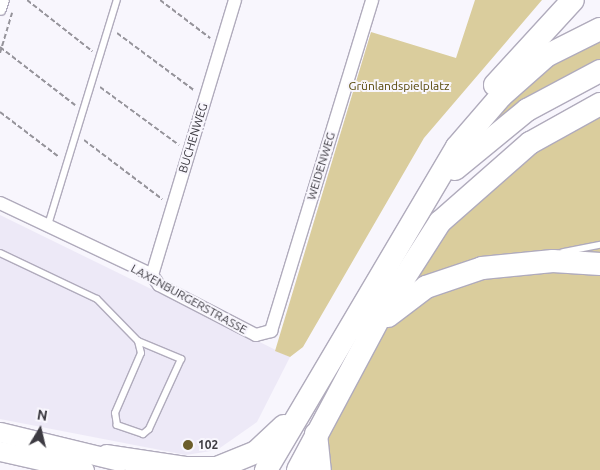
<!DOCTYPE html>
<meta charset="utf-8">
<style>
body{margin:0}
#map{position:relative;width:600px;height:470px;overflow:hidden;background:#f8f6fd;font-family:Ubuntu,sans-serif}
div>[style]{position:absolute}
.built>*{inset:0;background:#ede9f7}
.green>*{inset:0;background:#dacd9d}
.path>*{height:2px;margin-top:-1px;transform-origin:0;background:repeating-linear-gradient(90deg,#95939a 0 5px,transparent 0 7.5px)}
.roads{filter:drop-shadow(1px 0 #b0abbc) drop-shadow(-1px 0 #b0abbc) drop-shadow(0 1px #b0abbc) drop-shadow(0 -1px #b0abbc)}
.lane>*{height:6px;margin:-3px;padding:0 3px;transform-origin:3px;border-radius:3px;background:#fff}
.street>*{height:12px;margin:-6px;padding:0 6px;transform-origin:6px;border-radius:6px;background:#fff}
.primary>*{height:19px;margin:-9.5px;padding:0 9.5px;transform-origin:9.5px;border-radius:9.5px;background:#fff}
.highway>*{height:22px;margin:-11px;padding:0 11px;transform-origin:11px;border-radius:11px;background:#fff}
.dots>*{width:14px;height:14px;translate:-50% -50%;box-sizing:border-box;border:2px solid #f8f6fd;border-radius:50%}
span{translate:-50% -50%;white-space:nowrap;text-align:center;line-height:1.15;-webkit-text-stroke:4px #f8f6fd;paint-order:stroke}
.park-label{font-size:12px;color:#564708}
.street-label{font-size:12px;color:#3d3b42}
.poi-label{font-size:12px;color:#3d3b42;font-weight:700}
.left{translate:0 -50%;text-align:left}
.north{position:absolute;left:15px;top:405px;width:50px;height:50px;-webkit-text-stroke:4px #f8f6fd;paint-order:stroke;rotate:9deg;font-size:14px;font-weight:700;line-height:20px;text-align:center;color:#3d3b42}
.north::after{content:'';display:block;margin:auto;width:18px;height:22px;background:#3d3b42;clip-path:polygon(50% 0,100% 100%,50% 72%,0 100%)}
</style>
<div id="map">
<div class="built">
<div style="clip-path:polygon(0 215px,290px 357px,257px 422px,217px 450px,186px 455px,0 419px)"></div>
</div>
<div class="green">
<div style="clip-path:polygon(475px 0,542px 0,424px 138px,303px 347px,290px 357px,275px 351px,371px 32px,456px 58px)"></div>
<div style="clip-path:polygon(600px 34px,600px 63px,485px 130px,520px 86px)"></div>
<div style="clip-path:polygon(600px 113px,600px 258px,409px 287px,442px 232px,531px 152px)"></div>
<div style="clip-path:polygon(517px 271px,600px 272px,600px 470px,328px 470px,324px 448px,337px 414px,392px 320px,429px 293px)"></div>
</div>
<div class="path">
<div style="left:27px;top:0;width:83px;rotate:38.1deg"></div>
<div style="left:160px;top:0;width:63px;rotate:37.2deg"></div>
<div style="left:117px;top:33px;width:97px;rotate:36.6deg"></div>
<div style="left:0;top:47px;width:95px;rotate:37.7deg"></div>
<div style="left:0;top:53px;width:42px;rotate:-73.3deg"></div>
<div style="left:100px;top:87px;width:98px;rotate:36.3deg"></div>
<div style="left:0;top:112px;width:74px;rotate:37.3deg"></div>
<div style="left:84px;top:140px;width:98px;rotate:37.1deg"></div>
</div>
<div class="roads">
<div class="lane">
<div style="left:48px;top:225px;width:235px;rotate:-73deg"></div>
<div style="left:563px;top:252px;width:38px;rotate:-11deg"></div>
<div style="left:0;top:253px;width:107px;rotate:25.4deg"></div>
<div style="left:97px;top:299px;width:59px;rotate:45.7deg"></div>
<div style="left:138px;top:341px;width:47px;rotate:22.7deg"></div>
<div style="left:181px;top:359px;width:77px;rotate:114.6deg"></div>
<div style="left:149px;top:429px;width:8px;rotate:140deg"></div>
<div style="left:143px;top:434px;width:28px;rotate:-161deg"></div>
<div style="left:117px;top:425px;width:12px;rotate:-99deg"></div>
<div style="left:115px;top:413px;width:65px;rotate:-66.6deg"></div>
<div style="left:141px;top:353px;width:12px;rotate:-104deg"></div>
</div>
<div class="street">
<div style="left:0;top:9px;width:9px;rotate:-72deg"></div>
<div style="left:0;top:203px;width:168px;rotate:25.3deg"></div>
<div style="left:152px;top:275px;width:12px;rotate:55deg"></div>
<div style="left:159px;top:285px;width:109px;rotate:27.3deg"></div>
<div style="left:256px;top:335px;width:16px;rotate:-15deg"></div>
<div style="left:271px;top:331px;width:346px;rotate:-73deg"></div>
<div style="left:152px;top:275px;width:287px;rotate:-73.2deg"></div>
</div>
<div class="primary">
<div style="left:0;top:432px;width:123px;rotate:13.6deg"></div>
<div style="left:0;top:451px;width:86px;rotate:12.7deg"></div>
</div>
<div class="highway">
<div style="left:495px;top:85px;width:115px;rotate:-47.5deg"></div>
<div style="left:455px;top:169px;width:93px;rotate:-39.3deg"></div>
<div style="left:527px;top:110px;width:83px;rotate:-28.1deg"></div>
<div style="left:388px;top:316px;width:48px;rotate:-37.3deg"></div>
<div style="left:426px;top:287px;width:59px;rotate:-18.7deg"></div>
<div style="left:482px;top:268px;width:71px;rotate:-5.6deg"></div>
<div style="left:553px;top:261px;width:47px;rotate:3.7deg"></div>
<div style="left:316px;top:434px;width:36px;rotate:84deg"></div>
<div style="left:107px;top:456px;width:79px;rotate:8.7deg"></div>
<div style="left:185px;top:468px;width:32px"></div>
<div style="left:217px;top:468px;width:42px;rotate:-22.3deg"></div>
<div style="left:256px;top:452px;width:38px;rotate:-43deg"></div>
<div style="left:266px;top:470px;width:375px;rotate:-59.4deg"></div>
<div style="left:457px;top:147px;width:67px;rotate:-49.2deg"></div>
<div style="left:501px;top:96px;width:60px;rotate:-41.6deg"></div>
<div style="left:546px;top:56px;width:60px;rotate:-26.6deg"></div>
<div style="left:298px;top:470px;width:180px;rotate:-61.9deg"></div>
<div style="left:383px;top:311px;width:106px;rotate:-57.4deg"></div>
<div style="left:440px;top:222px;width:120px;rotate:-41.3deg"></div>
<div style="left:530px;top:143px;width:80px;rotate:-29.1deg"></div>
</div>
</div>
<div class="dots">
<div style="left:188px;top:445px;background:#6c5e2b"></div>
</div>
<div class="park-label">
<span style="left:399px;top:86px">Grünlandspielplatz</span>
</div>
<div class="street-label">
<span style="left:193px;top:138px;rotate:-73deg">BUCHENWEG</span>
<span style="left:321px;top:166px;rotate:-73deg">WEIDENWEG</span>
<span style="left:189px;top:299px;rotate:29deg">LAXENBURGERSTRASSE</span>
</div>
<div class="poi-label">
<span class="left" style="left:198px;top:445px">102</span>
</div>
<div class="north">N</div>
</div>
